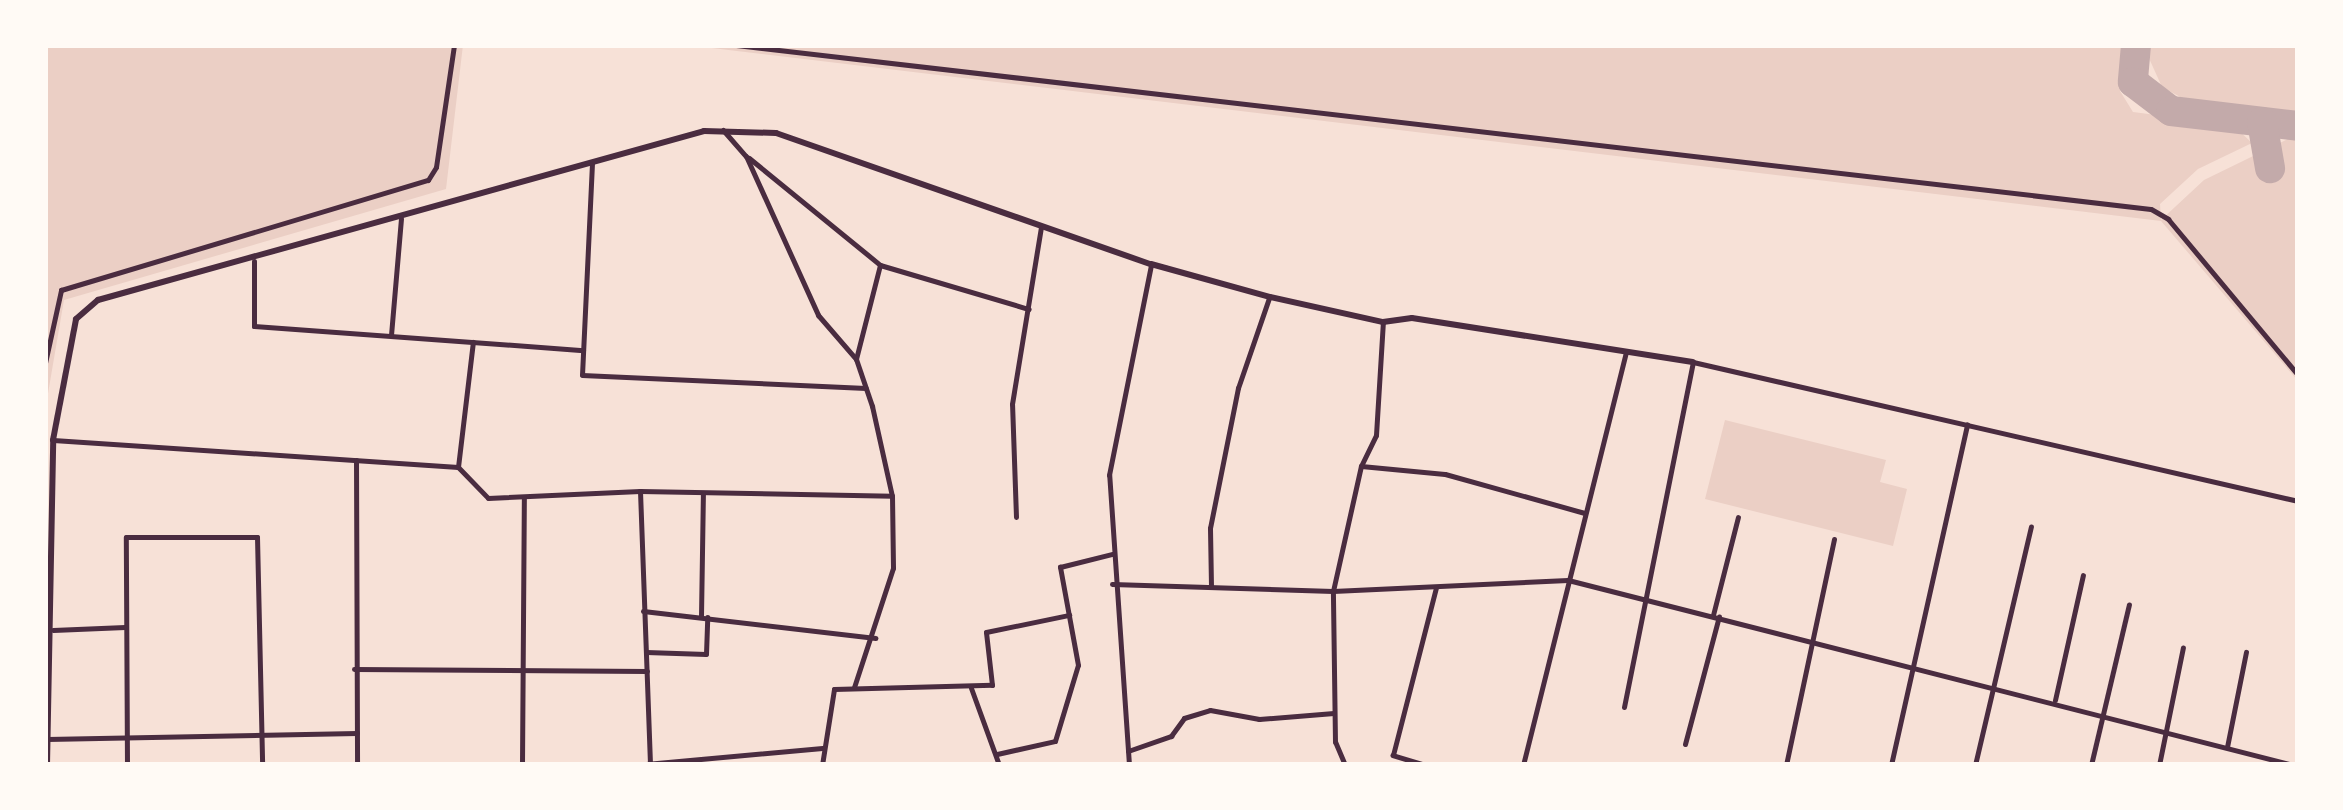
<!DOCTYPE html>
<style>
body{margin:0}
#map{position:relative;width:2343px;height:810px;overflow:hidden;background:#f7e1d7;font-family:"Fira Sans Condensed",sans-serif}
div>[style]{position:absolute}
.green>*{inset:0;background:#ebcfc5}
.taxiway>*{height:30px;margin:-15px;padding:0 15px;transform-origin:15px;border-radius:15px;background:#c3aaaa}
.minor>*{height:5px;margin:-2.5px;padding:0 2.5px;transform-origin:2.5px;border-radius:2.5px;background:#4a2c40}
.tertiary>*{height:6px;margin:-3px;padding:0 3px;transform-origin:3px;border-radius:3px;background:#4a2c40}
span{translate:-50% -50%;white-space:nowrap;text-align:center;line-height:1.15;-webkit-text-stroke:8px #fffaf5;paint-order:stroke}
.frame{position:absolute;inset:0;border:48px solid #fffaf5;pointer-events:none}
</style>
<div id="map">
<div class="green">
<div style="clip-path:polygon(45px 45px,463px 45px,446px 189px,64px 300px,45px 411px)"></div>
<div style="clip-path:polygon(687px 45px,2126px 45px,2120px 91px,2133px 112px,2233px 125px,2252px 143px,2198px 169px,2160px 204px,2161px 220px,2204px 180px,2298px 134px,2298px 381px,2161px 221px)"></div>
<div style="clip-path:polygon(2143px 45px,2298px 45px,2298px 116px,2195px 105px,2162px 87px)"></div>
<div style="clip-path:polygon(1725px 420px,1886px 460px,1880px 482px,1907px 489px,1893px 546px,1705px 499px)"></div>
</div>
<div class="taxiway">
<div style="left:2136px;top:45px;width:37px;rotate:95deg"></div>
<div style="left:2133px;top:82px;width:48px;rotate:37.3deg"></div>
<div style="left:2171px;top:111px;width:128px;rotate:6.7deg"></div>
<div style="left:2262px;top:122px;width:47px;rotate:80.1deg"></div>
</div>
<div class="minor">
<div style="left:736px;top:45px;width:1424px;rotate:6.61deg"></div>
<div style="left:2151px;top:209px;width:20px;rotate:30deg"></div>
<div style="left:2168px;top:219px;width:203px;rotate:50.2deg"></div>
<div style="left:723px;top:130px;width:35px;rotate:49deg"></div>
<div style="left:746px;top:156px;width:175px;rotate:65.6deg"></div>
<div style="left:818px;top:315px;width:58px;rotate:49.2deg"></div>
<div style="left:856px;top:359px;width:50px;rotate:71.2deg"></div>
<div style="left:872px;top:406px;width:92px;rotate:77.5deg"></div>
<div style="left:892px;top:496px;width:72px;rotate:89.2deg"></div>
<div style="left:893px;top:568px;width:125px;rotate:108.1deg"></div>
<div style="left:749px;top:158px;width:169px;rotate:39.2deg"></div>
<div style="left:880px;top:265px;width:155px;rotate:16.5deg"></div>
<div style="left:592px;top:163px;width:212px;rotate:92.7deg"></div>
<div style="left:582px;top:375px;width:284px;rotate:2.6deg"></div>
<div style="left:254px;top:261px;width:65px;rotate:90deg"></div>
<div style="left:254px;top:326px;width:330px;rotate:4.2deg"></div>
<div style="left:391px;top:335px;width:117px;rotate:-85.1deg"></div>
<div style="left:856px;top:359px;width:97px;rotate:-75.7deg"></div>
<div style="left:45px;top:363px;width:75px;rotate:-77.6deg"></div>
<div style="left:61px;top:290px;width:383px;rotate:-16.7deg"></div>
<div style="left:428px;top:180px;width:15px;rotate:-58deg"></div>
<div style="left:436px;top:167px;width:123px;rotate:-81.6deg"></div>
<div style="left:53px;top:440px;width:406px;rotate:3.8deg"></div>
<div style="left:458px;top:467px;width:43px;rotate:45.9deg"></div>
<div style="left:488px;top:498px;width:152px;rotate:-2.6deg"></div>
<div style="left:640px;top:491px;width:252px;rotate:1.1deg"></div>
<div style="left:356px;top:460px;width:305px;rotate:89.8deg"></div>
<div style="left:1361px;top:466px;width:84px;rotate:5.4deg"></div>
<div style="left:1445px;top:474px;width:145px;rotate:15.6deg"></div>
<div style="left:458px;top:467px;width:126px;rotate:-83.2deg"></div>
<div style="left:640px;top:491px;width:274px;rotate:87.9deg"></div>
<div style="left:1016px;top:517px;width:113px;rotate:-92deg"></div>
<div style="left:1012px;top:404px;width:179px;rotate:-80.7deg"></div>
<div style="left:1112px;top:584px;width:221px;rotate:1.8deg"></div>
<div style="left:1333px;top:591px;width:235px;rotate:-2.7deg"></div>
<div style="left:1568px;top:580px;width:748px;rotate:14.31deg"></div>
<div style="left:1211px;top:586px;width:58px;rotate:-91deg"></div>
<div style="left:1210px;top:528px;width:143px;rotate:-78.7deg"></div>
<div style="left:1238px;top:388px;width:95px;rotate:-71deg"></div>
<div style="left:643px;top:611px;width:234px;rotate:6.6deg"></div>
<div style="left:1713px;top:615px;width:101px;rotate:-75.7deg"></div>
<div style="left:701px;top:616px;width:122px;rotate:-89.1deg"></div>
<div style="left:53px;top:630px;width:72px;rotate:-2.4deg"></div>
<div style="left:646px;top:652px;width:60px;rotate:1.9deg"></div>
<div style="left:706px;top:654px;width:37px;rotate:-88deg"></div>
<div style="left:354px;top:669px;width:293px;rotate:0.4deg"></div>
<div style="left:971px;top:688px;width:82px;rotate:70deg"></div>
<div style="left:2055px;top:700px;width:128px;rotate:-77.4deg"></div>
<div style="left:1624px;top:707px;width:352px;rotate:-78.7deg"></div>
<div style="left:1693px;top:362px;width:621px;rotate:12.94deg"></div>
<div style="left:47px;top:739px;width:310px;rotate:-1.1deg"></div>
<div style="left:1685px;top:744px;width:132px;rotate:-75.1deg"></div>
<div style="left:2227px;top:747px;width:97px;rotate:-78.7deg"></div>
<div style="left:1128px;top:751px;width:46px;rotate:-19.2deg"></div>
<div style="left:1171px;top:736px;width:22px;rotate:-54deg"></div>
<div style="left:1184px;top:718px;width:27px;rotate:-17deg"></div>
<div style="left:1210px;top:710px;width:50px;rotate:10.4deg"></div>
<div style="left:1259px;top:719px;width:75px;rotate:-4.6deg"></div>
<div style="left:997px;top:754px;width:59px;rotate:-12.6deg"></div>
<div style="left:1055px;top:741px;width:79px;rotate:-73.2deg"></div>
<div style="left:1078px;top:665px;width:100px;rotate:-100.4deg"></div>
<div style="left:1060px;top:567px;width:54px;rotate:-14deg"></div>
<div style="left:127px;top:765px;width:228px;rotate:-90.3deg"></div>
<div style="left:126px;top:537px;width:131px"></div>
<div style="left:257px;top:537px;width:228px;rotate:88.7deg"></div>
<div style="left:522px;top:765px;width:267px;rotate:-89.6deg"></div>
<div style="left:635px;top:765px;width:188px;rotate:-5.2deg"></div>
<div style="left:822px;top:765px;width:77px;rotate:-81deg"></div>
<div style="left:834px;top:689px;width:158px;rotate:-1.5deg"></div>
<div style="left:992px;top:685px;width:53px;rotate:-96.5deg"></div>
<div style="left:986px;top:632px;width:85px;rotate:-11.6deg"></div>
<div style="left:1129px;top:765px;width:291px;rotate:-93.9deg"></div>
<div style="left:1109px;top:475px;width:215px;rotate:-78.7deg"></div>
<div style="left:1345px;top:765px;width:25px;rotate:-113deg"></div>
<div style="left:1335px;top:742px;width:151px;rotate:-90.8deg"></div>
<div style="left:1333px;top:591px;width:128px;rotate:-77.4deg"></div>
<div style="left:1361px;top:466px;width:34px;rotate:-64deg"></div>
<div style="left:1376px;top:435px;width:113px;rotate:-86.5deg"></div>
<div style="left:1425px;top:765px;width:34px;rotate:-163deg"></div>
<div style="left:1393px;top:755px;width:173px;rotate:-75.6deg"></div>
<div style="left:1523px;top:765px;width:426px;rotate:-76deg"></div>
<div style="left:1786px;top:765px;width:231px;rotate:-78deg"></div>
<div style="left:1891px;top:765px;width:349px;rotate:-77.4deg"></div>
<div style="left:1975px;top:765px;width:245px;rotate:-76.8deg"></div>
<div style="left:2091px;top:765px;width:165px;rotate:-76.7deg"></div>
<div style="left:2159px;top:765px;width:120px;rotate:-78.5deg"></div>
</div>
<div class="tertiary">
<div style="left:47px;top:765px;width:325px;rotate:-88.9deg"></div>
<div style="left:53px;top:440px;width:123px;rotate:-79.2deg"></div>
<div style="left:76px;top:319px;width:29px;rotate:-41deg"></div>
<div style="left:98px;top:300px;width:629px;rotate:-15.58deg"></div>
<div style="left:704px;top:131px;width:72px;rotate:1.6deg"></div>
<div style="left:776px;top:133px;width:397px;rotate:19.3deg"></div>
<div style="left:1151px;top:264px;width:123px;rotate:15.5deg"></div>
<div style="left:1270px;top:297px;width:116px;rotate:12.5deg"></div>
<div style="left:1383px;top:322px;width:29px;rotate:-8deg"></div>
<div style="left:1412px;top:318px;width:284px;rotate:8.9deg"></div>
</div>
<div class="frame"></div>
</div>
